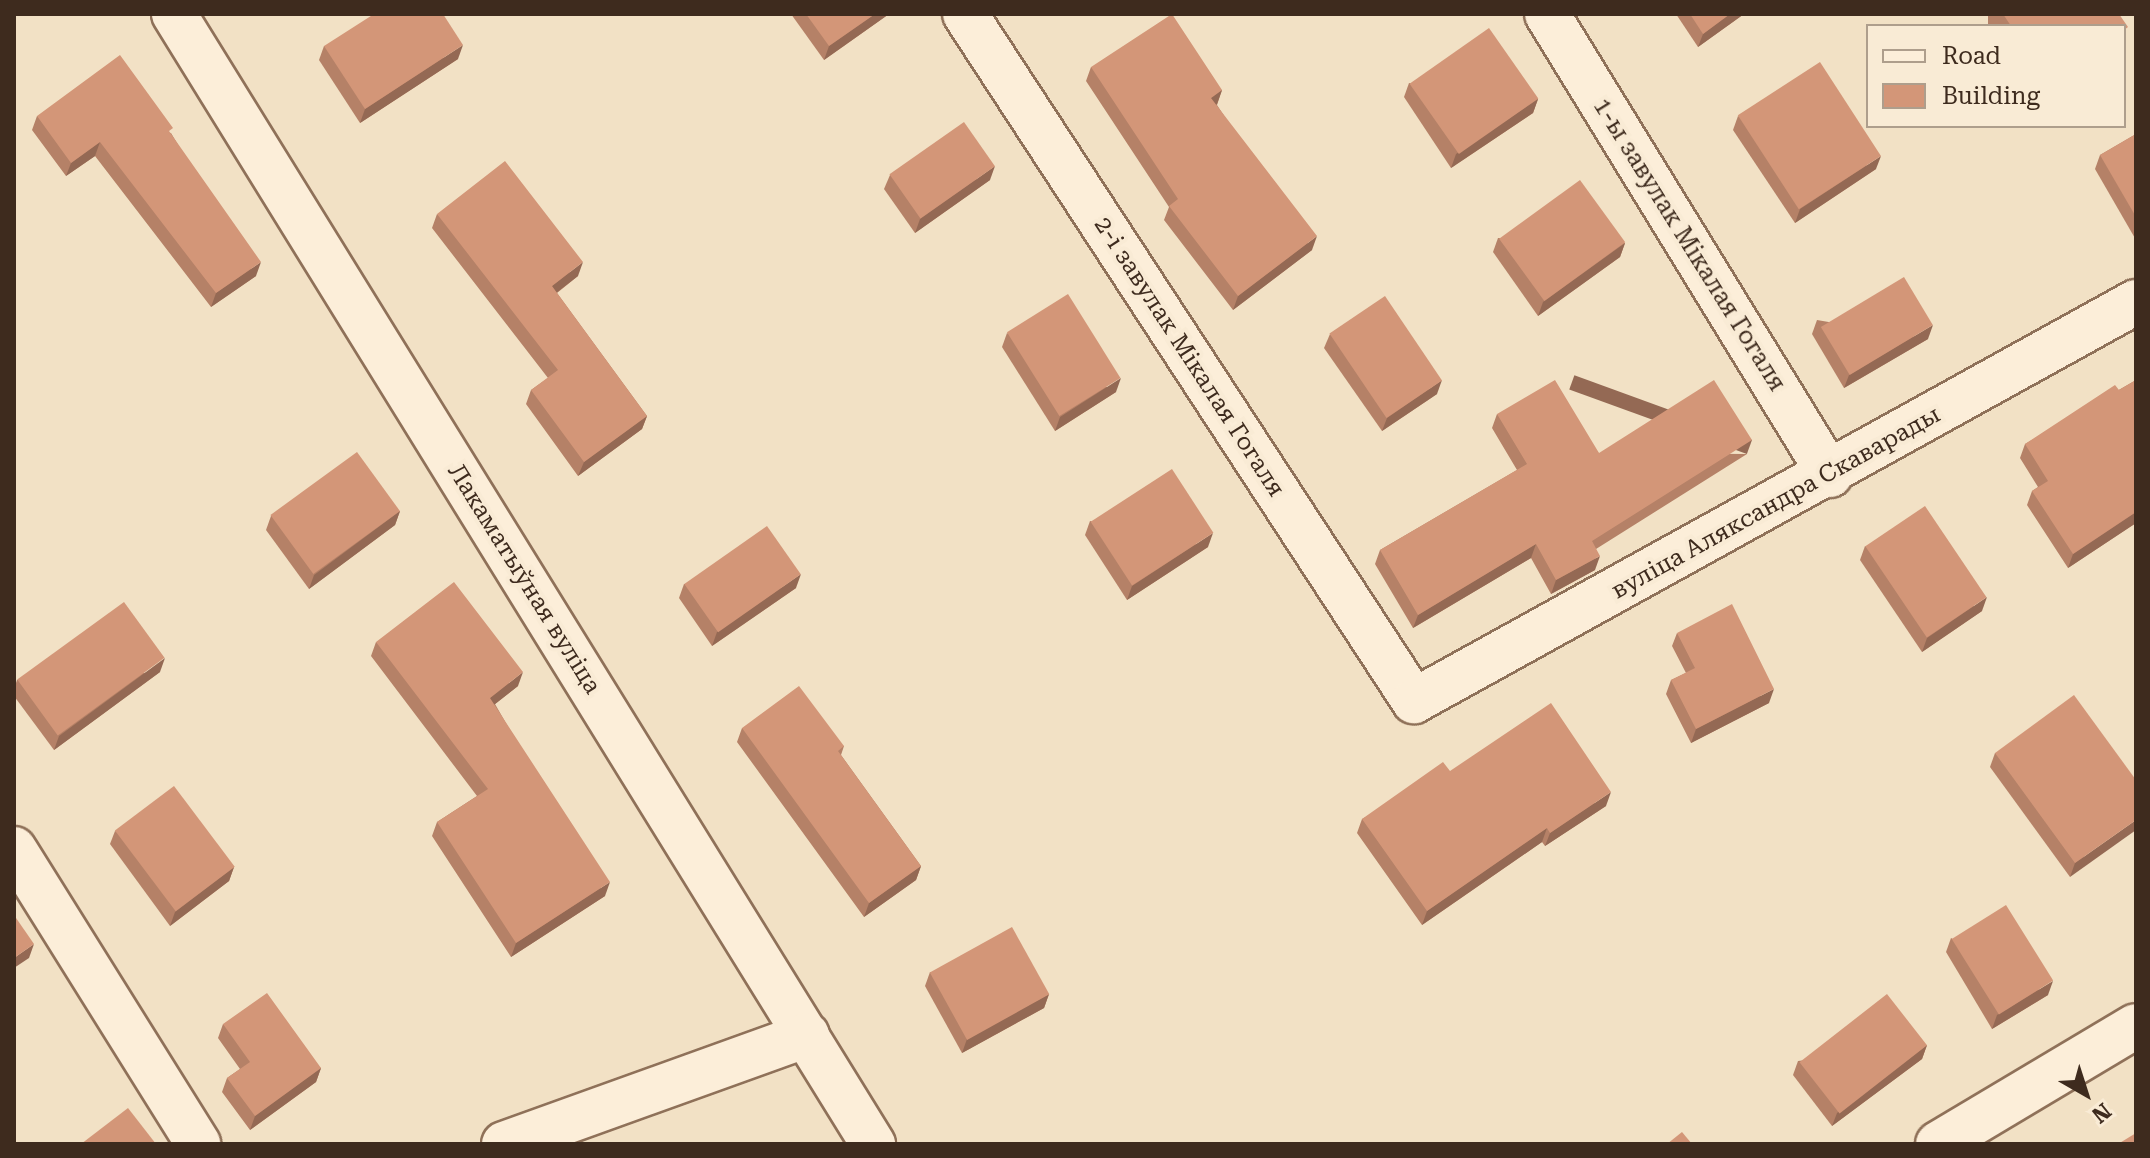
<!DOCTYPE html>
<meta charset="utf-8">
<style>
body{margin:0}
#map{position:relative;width:2150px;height:1158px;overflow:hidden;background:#f2e1c5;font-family:"Roboto Serif",serif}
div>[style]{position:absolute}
.roads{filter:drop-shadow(2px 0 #8f7159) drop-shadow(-2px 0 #8f7159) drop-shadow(0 2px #8f7159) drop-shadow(0 -2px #8f7159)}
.minor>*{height:44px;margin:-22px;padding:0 22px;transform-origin:22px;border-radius:22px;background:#fceed9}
.tertiary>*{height:44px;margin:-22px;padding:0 22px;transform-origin:22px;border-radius:22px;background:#fceed9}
.wall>*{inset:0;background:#b58167;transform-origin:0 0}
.shaded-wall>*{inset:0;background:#946954;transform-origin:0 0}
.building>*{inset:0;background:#d39678;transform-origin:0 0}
span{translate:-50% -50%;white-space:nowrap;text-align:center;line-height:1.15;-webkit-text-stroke:8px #f9ebd5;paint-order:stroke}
.street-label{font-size:24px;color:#3e2b1e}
.frame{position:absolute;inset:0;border:16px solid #3e2b1e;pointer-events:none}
.legend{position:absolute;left:1866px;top:24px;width:260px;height:104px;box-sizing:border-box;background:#f9ebd5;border:2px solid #ae9e8c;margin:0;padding:10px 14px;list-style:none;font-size:24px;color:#3e2b1e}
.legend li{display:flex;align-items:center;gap:16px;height:40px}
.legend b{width:40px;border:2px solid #ae9e8c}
.north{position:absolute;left:2046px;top:1054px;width:80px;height:80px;-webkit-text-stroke:6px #f9ebd5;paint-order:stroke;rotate:141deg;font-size:22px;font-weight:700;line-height:32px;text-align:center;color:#3e2b1e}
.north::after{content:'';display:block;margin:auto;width:28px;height:36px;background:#3e2b1e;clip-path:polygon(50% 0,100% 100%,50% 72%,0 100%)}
</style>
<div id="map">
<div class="roads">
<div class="minor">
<div style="left:174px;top:14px;width:1329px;rotate:58.26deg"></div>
<div style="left:965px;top:14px;width:821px;rotate:56.83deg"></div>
<div style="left:1414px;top:701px;width:825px;rotate:-28.93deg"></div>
<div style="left:1547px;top:14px;width:541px;rotate:58.45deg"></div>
<div style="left:14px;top:849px;width:348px;rotate:58deg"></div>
<div style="left:504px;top:1144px;width:322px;rotate:-19.8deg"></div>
</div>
<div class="tertiary">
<div style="left:1938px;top:1144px;width:230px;rotate:-30.8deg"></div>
</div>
</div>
<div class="wall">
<div style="clip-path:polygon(791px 14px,889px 14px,824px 60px)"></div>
<div style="clip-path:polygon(1676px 14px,1744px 14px,1698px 47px)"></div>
<div style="left:1988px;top:14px;width:131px;height:14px"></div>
<div style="clip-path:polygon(324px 46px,458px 59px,360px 123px,319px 60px)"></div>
<div style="clip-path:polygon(1091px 67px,1222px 90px,1217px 105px,1312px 250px,1233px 310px,1164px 220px,1169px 207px,1086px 81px)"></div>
<div style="clip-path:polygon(1409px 83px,1538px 99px,1533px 113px,1451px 168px,1404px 97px)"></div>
<div style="clip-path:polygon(37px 116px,171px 133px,256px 276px,211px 307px,95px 156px,66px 176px,32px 130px)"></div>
<div style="clip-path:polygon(1738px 116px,1876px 169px,1795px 223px,1733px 130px)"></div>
<div style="clip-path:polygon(2136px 134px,2136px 240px,2095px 169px,2100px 155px)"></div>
<div style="clip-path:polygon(890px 175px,990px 180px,915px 233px,884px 189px)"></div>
<div style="clip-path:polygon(437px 214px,578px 276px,557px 293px,647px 416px,642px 429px,578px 476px,526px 404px,531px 390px,548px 378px,432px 228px)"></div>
<div style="clip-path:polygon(1498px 238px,1625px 243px,1620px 257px,1538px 316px,1493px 252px)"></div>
<div style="clip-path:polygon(1817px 320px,1928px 339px,1844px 388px,1812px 334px)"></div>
<div style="clip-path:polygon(1007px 333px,1116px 392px,1055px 431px,1002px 347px)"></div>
<div style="clip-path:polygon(1330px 334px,1437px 394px,1382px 431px,1324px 348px)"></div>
<div style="clip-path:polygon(2136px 380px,2136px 523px,2068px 568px,2027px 505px,2032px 491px,2038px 487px,2020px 458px,2025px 444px)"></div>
<div style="clip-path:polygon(1497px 414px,1599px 453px,1747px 454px,1596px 549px,1595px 570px,1551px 594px,1531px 558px,1413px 628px,1375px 564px,1380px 550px,1517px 470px,1492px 428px)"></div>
<div style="clip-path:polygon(400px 511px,395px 525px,309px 589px,266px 530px,271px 516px)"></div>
<div style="clip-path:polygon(1090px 521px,1208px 547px,1127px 600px,1085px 535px)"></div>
<div style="clip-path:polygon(1865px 546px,1982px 611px,1922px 652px,1860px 560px)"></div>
<div style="clip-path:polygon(684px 584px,796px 588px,712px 646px,679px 598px)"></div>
<div style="clip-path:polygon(1677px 633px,1769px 703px,1691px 743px,1666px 694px,1671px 680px,1686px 673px,1672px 646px)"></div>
<div style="clip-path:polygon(376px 642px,518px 686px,495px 704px,605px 896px,511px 957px,432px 836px,437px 822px,477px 796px,371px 656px)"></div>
<div style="clip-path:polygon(160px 672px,54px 750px,14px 696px,14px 689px,17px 680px)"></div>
<div style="clip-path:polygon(742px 728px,844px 746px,841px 755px,921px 866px,916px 880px,864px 917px,737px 742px)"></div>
<div style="clip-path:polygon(1995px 753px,2136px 780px,2070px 877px,1990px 767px)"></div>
<div style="clip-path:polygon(1450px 771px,1606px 806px,1545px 846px,1542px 842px,1422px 925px,1357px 833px,1362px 819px)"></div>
<div style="clip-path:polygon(115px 831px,234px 867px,229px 881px,170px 926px,110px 844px)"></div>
<div style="clip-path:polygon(1951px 938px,2048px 995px,1992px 1029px,1946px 952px)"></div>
<div style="clip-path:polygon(930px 972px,1049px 994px,1044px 1008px,962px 1053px,925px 986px)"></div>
<div style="clip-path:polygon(223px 1024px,321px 1068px,316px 1082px,250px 1130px,222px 1092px,227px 1078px,240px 1069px,218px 1038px)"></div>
<div style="clip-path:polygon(1927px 1045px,1922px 1059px,1832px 1126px,1793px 1075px,1798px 1061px)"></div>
</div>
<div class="shaded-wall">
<div style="clip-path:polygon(875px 14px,889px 14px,824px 60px,829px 46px)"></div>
<div style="clip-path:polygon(1730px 14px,1744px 14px,1698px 47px,1703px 34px)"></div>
<div style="clip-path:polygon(463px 45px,458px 59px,360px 123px,365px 109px)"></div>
<div style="clip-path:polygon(1222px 90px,1217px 104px,1206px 112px,1211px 98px)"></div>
<div style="clip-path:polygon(1538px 99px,1533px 113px,1451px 168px,1456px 154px)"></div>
<div style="clip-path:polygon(100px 142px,95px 156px,66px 176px,71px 163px)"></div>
<div style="clip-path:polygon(1881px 156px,1876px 169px,1795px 223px,1800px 209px)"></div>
<div style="clip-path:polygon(995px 166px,990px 180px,915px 233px,920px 219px)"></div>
<div style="clip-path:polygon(1317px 236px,1312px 250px,1233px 310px,1238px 296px)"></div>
<div style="clip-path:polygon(1625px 243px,1620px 257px,1538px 316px,1543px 302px)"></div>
<div style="clip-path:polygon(261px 262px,256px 276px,211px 307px,216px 293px)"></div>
<div style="clip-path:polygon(583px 262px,578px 276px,547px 300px,552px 286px)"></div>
<div style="clip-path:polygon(1933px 325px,1928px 339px,1844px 388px,1849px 375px)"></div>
<div style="clip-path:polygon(1121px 378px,1116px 392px,1055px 431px,1060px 417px)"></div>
<div style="clip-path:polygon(1442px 380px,1437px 394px,1382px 431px,1387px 418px)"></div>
<div style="clip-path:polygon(647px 416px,642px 429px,578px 476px,584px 462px)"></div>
<div style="left:1752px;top:440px;width:15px;height:189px;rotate:110deg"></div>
<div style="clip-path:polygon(400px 511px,395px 525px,309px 589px,314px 575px)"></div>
<div style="clip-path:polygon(2136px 512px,2136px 523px,2068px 568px,2073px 554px)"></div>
<div style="clip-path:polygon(1213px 533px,1208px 547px,1127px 600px,1132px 586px)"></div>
<div style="clip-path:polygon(1536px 544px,1531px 558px,1413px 628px,1418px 615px)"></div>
<div style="clip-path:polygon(1600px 556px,1595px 570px,1551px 594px,1556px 580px)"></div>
<div style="clip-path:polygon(801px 574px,796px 588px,712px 646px,717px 632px)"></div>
<div style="clip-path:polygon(1987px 597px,1982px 611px,1922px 652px,1927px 638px)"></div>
<div style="clip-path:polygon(165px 658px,160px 672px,54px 750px,59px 736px)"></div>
<div style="clip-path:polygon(523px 672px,518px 686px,485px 712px,490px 698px)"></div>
<div style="clip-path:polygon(1774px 689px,1769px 703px,1691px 743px,1696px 729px)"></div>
<div style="clip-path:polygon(1611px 792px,1606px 806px,1545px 846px,1550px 833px)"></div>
<div style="clip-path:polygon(2136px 820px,2136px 830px,2070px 877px,2075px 863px)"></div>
<div style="clip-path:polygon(1547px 828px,1542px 842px,1422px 925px,1427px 911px)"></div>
<div style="clip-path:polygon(921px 866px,916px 880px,864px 917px,869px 903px)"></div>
<div style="clip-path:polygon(234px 867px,229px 881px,170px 926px,175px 912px)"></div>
<div style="clip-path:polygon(610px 882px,605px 896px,511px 957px,516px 943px)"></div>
<div style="clip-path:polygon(34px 944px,29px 958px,14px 968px,14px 958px)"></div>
<div style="clip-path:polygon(2053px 981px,2048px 995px,1992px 1029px,1997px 1015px)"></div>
<div style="clip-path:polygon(1049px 994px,1044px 1008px,962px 1053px,967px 1039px)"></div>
<div style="clip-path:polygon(1927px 1045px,1922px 1059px,1832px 1126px,1837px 1113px)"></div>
<div style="clip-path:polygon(321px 1068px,316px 1082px,250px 1130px,255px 1116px)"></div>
</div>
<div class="building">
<div style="clip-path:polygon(374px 14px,443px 14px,463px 45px,365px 109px,324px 46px)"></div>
<div style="clip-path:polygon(806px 14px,875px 14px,829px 46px)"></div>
<div style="clip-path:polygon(1172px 14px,1222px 90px,1211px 98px,1317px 236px,1238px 296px,1169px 206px,1178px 199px,1091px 67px)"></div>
<div style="clip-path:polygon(1690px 14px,1730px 14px,1703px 34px)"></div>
<div style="clip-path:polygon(2003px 14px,2119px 14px,2128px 27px,2124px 30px,2124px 26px,2011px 26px)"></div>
<div style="left:1489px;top:28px;width:86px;height:97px;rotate:55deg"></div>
<div style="clip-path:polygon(120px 55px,173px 128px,169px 131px,261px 262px,216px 293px,100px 142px,71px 163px,37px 116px)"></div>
<div style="left:1820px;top:62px;width:112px;height:98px;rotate:57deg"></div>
<div style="left:964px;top:122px;width:54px;height:91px;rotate:55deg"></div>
<div style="clip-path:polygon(2136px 134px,2136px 217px,2100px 155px)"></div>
<div style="clip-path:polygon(505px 161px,583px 262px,552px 286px,647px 416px,584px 462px,531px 390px,558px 370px,437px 214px)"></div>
<div style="left:1580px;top:180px;width:77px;height:100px;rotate:54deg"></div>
<div style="left:1904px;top:277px;width:56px;height:97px;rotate:59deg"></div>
<div style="left:1068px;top:294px;width:99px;height:72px;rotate:58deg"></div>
<div style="left:1385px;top:296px;width:102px;height:67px;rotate:56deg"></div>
<div style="clip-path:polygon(1555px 380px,1599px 453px,1714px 380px,1752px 440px,1592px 541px,1600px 556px,1556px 580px,1536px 544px,1418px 615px,1380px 550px,1527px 464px,1497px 414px)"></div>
<div style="clip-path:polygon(2136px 380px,2136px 512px,2073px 554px,2032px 491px,2048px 481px,2025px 444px,2115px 385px,2119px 390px)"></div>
<div style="left:357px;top:452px;width:73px;height:107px;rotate:54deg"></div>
<div style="left:1172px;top:469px;width:76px;height:97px;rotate:57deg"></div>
<div style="left:1925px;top:506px;width:110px;height:72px;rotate:56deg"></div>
<div style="left:767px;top:526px;width:59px;height:101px;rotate:55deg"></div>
<div style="clip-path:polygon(454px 582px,523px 672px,490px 698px,610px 882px,516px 943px,437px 822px,488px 789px,376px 642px)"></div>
<div style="left:124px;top:602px;width:69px;height:132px;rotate:54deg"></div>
<div style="clip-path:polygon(1732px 604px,1774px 689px,1696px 729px,1671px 680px,1695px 668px,1677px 633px)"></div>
<div style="clip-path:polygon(799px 686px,844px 746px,838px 751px,921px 866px,869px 903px,742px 728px)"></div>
<div style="clip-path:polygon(2074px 695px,2136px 780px,2136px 820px,2075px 863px,1995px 753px)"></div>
<div style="clip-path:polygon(1551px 703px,1611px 792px,1550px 833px,1547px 828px,1427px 911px,1362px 819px,1443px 762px,1450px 771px)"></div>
<div style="left:174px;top:786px;width:101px;height:74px;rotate:53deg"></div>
<div style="left:2006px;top:905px;width:89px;height:64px;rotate:58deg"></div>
<div style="clip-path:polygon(14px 915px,34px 944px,14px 958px)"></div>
<div style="left:1012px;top:927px;width:77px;height:94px;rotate:61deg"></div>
<div style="clip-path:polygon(267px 993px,321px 1068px,255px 1116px,227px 1078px,250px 1062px,223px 1024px)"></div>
<div style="left:1887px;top:994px;width:65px;height:111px;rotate:52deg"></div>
<div style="clip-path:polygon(128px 1108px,156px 1144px,81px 1144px)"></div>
<div style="clip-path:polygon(1682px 1132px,1692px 1144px,1667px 1144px)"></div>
<div style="clip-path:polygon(2136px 1133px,2136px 1144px,2118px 1144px)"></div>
</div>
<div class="street-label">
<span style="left:1689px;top:245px;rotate:58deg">1-ы завулак Мікалая Гогаля</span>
<span style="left:1189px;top:357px;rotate:57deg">2-і завулак Мікалая Гогаля</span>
<span style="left:1776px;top:503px;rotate:-29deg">вуліца Аляксандра Скаварады</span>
<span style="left:524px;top:579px;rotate:58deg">Лакаматыўная вуліца</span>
</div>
<div class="frame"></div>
<ul class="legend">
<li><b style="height:10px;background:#fceed9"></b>Road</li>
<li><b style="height:22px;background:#d39678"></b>Building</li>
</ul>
<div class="north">N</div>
</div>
